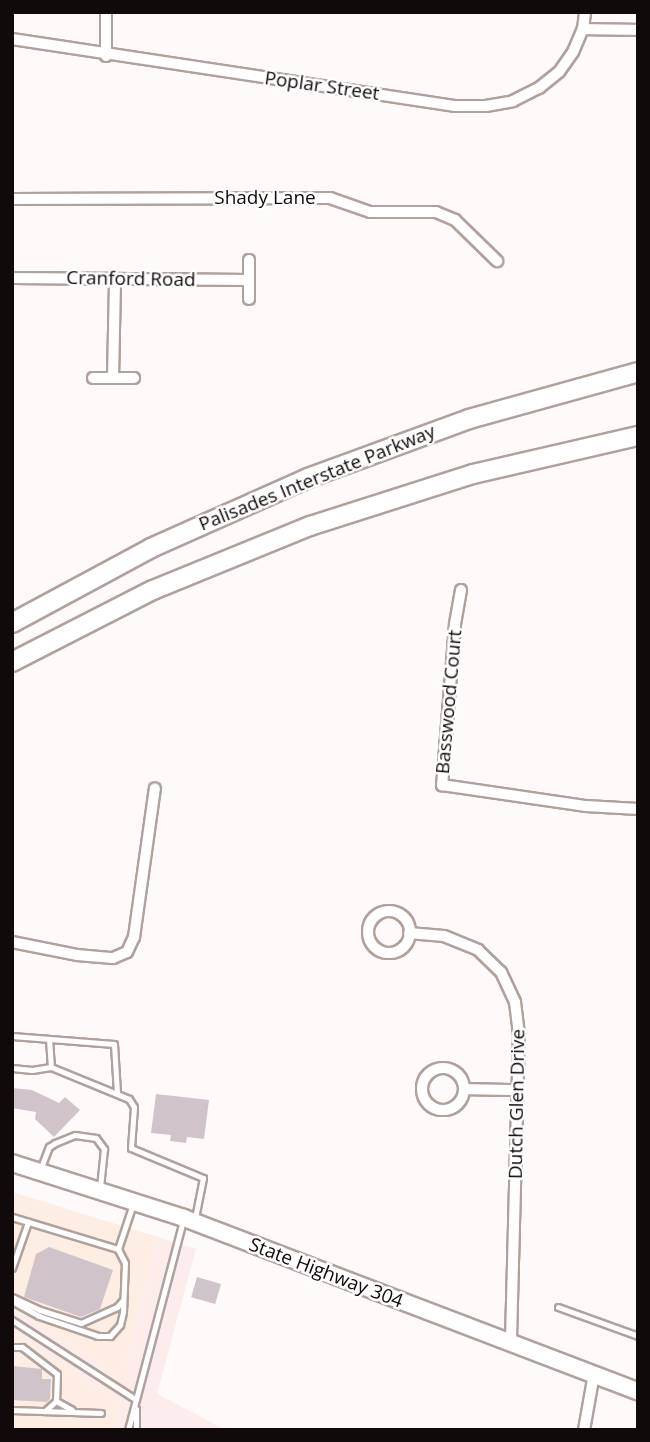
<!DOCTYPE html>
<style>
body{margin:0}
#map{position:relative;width:650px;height:1442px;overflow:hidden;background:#fdfaf9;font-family:"Open Sans",sans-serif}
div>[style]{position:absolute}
.commercial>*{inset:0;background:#feede2}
.education>*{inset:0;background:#fdecec}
.building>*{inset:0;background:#d1c3ca;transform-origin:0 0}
.roads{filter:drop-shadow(2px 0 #b0a19c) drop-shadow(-2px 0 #b0a19c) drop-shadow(0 2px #b0a19c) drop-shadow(0 -2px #b0a19c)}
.lane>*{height:5px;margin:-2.5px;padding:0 2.5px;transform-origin:2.5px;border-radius:2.5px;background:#fff}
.street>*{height:10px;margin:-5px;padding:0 5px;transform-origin:5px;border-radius:5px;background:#fff}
.street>.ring{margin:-5px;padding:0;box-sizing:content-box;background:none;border:10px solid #fff;border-radius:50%}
.primary>*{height:16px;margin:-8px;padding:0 8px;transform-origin:8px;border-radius:8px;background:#fff}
.highway>*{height:18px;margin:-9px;padding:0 9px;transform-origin:9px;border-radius:9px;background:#fff}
span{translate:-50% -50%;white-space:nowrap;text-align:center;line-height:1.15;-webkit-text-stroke:5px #fff;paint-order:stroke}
.street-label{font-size:19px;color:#100b0a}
.frame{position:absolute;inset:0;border:14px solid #100b0a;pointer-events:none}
</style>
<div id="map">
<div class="commercial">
<div style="clip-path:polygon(12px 1192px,158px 1237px,128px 1357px,126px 1382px,12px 1309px)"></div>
<div style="clip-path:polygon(12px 1333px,119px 1401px,116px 1430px,12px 1430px)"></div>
</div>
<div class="education">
<div style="clip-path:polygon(158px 1237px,196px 1249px,157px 1394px,226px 1430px,116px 1430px,119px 1401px,12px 1333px,12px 1309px,125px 1381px,128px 1357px)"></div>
</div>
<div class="building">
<div style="clip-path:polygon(12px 1088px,32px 1090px,59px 1103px,65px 1097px,80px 1110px,54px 1137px,35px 1119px,36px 1112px,12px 1108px)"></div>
<div style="clip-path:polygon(156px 1094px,209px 1100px,204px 1139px,187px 1137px,186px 1143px,170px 1141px,171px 1135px,151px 1133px)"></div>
<div style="clip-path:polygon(49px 1247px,113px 1270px,100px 1309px,81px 1317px,24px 1297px,36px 1254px)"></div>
<div style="left:197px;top:1277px;width:25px;height:21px;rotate:16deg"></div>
<div style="clip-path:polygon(12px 1366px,42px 1369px,42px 1379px,51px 1379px,50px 1399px,47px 1402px,12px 1400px)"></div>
</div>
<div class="roads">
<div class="lane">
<div style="left:12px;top:1036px;width:102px;rotate:4.5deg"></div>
<div style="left:114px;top:1044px;width:49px;rotate:86.5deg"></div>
<div style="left:49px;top:1039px;width:28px;rotate:86deg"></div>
<div style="left:12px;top:1068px;width:20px;rotate:6deg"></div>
<div style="left:32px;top:1070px;width:19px;rotate:-9deg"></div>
<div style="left:51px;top:1067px;width:84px;rotate:22.3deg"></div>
<div style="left:129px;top:1099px;width:9px;rotate:58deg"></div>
<div style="left:134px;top:1107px;width:41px;rotate:94.2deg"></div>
<div style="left:131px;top:1148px;width:78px;rotate:22.6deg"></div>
<div style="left:203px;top:1178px;width:41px;rotate:101.3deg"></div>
<div style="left:40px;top:1170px;width:25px;rotate:-69deg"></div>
<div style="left:49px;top:1147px;width:7px;rotate:-34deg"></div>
<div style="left:55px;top:1143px;width:22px;rotate:-22deg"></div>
<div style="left:75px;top:1135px;width:21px;rotate:8deg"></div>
<div style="left:96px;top:1138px;width:14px;rotate:54deg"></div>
<div style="left:104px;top:1149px;width:38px;rotate:96deg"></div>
<div style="left:12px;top:1217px;width:111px;rotate:16.8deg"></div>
<div style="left:118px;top:1249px;width:47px;rotate:-71.6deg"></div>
<div style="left:12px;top:1268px;width:49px;rotate:-70.8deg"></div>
<div style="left:12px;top:1297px;width:31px;rotate:25deg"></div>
<div style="left:40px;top:1310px;width:43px;rotate:17.6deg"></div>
<div style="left:81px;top:1323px;width:39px;rotate:-24deg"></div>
<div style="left:117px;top:1307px;width:9px;rotate:-49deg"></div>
<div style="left:12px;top:1301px;width:31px;rotate:29deg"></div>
<div style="left:39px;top:1316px;width:62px;rotate:18.7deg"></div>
<div style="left:98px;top:1336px;width:12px"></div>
<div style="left:110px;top:1336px;width:15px;rotate:-48deg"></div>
<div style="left:120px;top:1325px;width:13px;rotate:-77deg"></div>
<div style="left:123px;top:1312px;width:49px;rotate:-87.7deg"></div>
<div style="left:125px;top:1263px;width:16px;rotate:-117deg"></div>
<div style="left:558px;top:1307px;width:85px;rotate:19.9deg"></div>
<div style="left:12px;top:1320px;width:146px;rotate:32.7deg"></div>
<div style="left:12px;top:1347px;width:10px"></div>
<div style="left:22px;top:1347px;width:44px;rotate:37.6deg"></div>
<div style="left:57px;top:1374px;width:27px;rotate:92deg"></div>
<div style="left:56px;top:1401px;width:15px;rotate:138deg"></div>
<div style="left:56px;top:1401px;width:18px;rotate:29deg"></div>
<div style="left:136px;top:1409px;width:21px;rotate:90deg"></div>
<div style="left:12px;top:1410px;width:89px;rotate:1.9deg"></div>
<div style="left:128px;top:1430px;width:216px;rotate:-75.3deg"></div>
</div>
<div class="street">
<div style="left:106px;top:12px;width:44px;rotate:90deg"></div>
<div style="left:583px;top:29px;width:55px;rotate:1deg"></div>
<div style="left:12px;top:39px;width:447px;rotate:8.6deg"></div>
<div style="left:454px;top:106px;width:32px"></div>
<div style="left:486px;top:106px;width:27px;rotate:-10deg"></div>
<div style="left:513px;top:101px;width:29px;rotate:-27deg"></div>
<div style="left:539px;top:88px;width:26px;rotate:-39deg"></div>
<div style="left:559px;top:72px;width:24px;rotate:-55deg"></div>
<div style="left:573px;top:52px;width:25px;rotate:-67deg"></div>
<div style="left:583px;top:29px;width:17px;rotate:-83deg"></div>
<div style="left:12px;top:199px;width:318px;rotate:-0.2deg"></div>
<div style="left:330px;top:198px;width:42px;rotate:19.3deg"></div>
<div style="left:370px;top:212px;width:66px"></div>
<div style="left:436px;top:212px;width:21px;rotate:23deg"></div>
<div style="left:455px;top:220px;width:59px;rotate:44.3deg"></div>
<div style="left:12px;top:278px;width:237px;rotate:0.5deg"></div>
<div style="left:249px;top:299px;width:39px;rotate:-90deg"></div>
<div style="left:93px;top:378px;width:41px"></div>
<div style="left:113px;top:378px;width:99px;rotate:-88.8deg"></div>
<div style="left:461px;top:590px;width:36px;rotate:100deg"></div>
<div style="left:455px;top:625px;width:161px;rotate:94.6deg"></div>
<div style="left:442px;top:785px;width:146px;rotate:8.3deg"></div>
<div style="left:586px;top:806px;width:52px;rotate:3.3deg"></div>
<div class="ring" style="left:368px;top:911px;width:32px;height:32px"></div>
<div style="left:409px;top:933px;width:35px;rotate:5deg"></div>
<div style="left:444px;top:936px;width:37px;rotate:22deg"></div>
<div style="left:478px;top:950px;width:32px;rotate:44deg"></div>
<div style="left:501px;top:972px;width:33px;rotate:65deg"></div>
<div style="left:515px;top:1002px;width:32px;rotate:83deg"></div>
<div style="left:519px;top:1034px;width:309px;rotate:91.5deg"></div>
<div style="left:12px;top:942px;width:66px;rotate:11.3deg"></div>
<div style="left:77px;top:955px;width:36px;rotate:5deg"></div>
<div style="left:113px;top:958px;width:15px;rotate:-23deg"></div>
<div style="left:127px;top:952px;width:17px;rotate:-65deg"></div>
<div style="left:134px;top:937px;width:150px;rotate:-82deg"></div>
<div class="ring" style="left:422px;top:1068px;width:32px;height:32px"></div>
<div style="left:464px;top:1089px;width:54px;rotate:1.1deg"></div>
<div style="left:584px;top:1430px;width:57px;rotate:-79.9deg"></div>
</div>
<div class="primary">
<div style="left:12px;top:1163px;width:181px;rotate:17.7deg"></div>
<div style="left:184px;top:1218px;width:486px;rotate:20.9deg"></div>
</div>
<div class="highway">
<div style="left:12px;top:623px;width:158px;rotate:-28.3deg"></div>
<div style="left:151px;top:548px;width:172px;rotate:-24deg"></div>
<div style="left:308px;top:478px;width:171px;rotate:-20.1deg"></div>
<div style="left:469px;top:419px;width:175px;rotate:-15.5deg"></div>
<div style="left:12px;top:662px;width:158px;rotate:-27.1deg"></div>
<div style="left:153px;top:590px;width:170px;rotate:-22.2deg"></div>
<div style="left:310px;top:526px;width:171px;rotate:-17.7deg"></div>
<div style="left:473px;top:474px;width:169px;rotate:-13deg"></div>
</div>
</div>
<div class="street-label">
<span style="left:322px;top:86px;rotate:8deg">Poplar Street</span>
<span style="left:265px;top:198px">Shady Lane</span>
<span style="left:131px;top:279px;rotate:1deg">Cranford Road</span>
<span style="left:317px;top:478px;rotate:-22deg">Palisades Interstate Parkway</span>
<span style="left:449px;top:702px;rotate:-85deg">Basswood Court</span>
<span style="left:517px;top:1104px;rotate:-89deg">Dutch Glen Drive</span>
<span style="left:326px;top:1273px;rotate:21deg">State Highway 304</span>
</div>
<div class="frame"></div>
</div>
